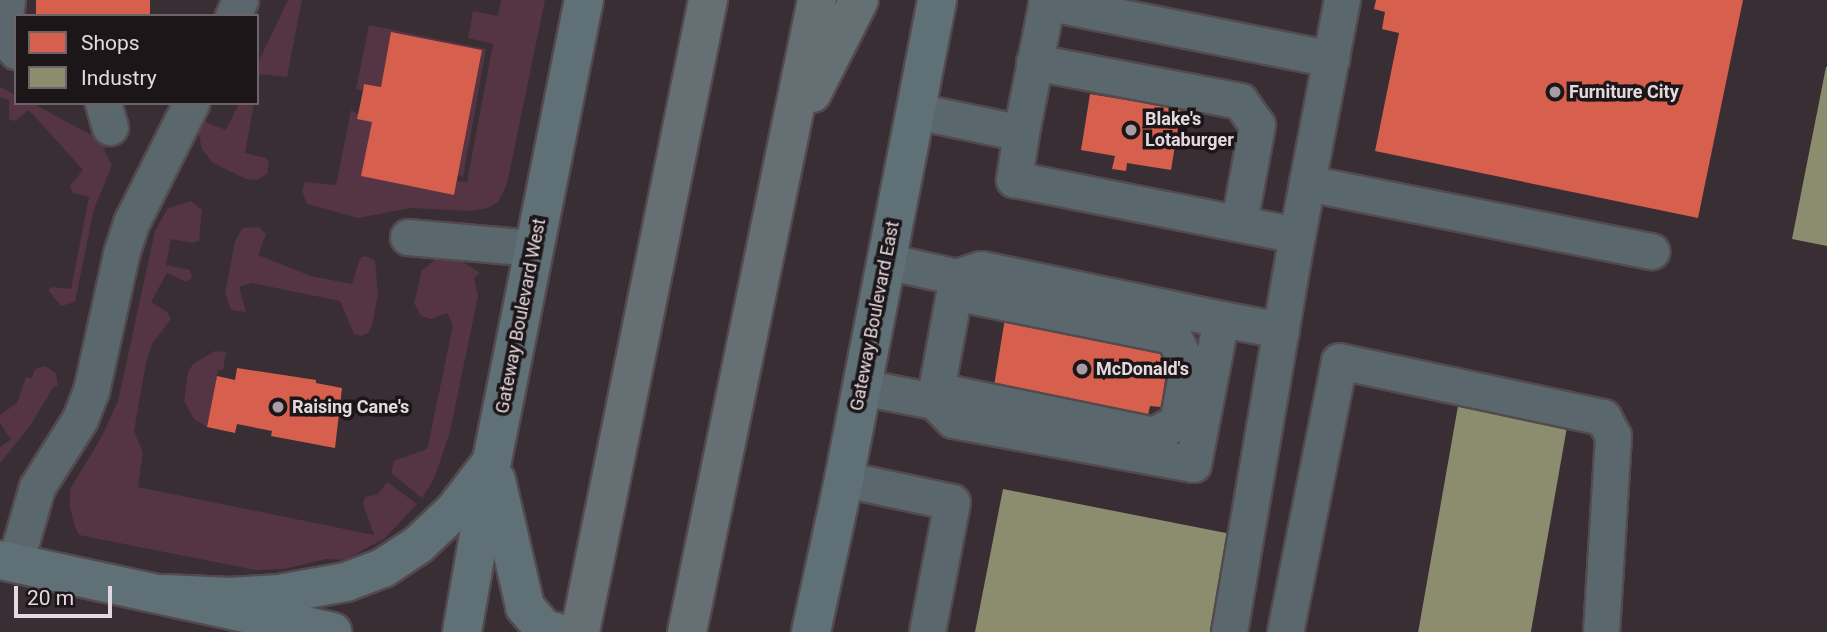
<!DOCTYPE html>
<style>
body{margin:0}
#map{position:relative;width:1827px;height:632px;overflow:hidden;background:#382e33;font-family:Roboto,sans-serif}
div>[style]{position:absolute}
.green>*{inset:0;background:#553444}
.shops>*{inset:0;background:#d6604d;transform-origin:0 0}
.industry>*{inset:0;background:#8c8c6e;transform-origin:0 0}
.roads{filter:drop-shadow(2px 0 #534a4e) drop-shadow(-2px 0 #534a4e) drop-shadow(0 2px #534a4e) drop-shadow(0 -2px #534a4e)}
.minor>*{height:35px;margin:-17.5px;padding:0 17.5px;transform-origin:17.5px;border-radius:17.5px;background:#5a686d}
.major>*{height:38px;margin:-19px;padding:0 19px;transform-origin:19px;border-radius:19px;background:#607077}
.highway>*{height:38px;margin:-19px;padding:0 19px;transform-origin:19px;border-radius:19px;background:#666f74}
.dots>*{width:19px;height:19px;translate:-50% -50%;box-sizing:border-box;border:4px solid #1d1619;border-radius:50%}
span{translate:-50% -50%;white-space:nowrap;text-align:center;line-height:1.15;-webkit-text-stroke:7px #1d1619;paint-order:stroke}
.poi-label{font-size:18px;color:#e4d9de;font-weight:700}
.left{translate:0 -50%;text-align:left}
.street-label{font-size:18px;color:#e4d9de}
.legend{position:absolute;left:14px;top:14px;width:245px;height:91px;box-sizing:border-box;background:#1d1619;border:2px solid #6d6468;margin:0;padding:9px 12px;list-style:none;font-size:21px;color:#e4d9de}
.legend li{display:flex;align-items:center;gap:14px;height:35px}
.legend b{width:35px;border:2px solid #6d6468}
.scale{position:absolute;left:14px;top:586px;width:98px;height:32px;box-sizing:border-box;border:4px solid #e4d9de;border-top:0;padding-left:9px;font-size:21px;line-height:24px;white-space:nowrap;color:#e4d9de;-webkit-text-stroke:5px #1d1619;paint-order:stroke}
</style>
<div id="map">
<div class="green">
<div style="clip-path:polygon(288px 0,302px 0,287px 77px,260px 74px,257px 89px,257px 65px)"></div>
<div style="clip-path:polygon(501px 0,545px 0,507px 184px,498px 202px,488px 208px,470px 211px,411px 208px,358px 218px,307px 204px,302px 191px,305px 182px,336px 185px,351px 110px,372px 122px,362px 176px,454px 195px,457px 181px,467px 182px,493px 44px,468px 38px,473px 11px,498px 16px)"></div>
<div style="clip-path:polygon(369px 25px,486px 49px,463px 177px,458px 175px,482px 50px,392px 32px,381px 87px,365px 84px,363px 91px,356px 89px)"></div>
<div style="clip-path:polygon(0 87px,16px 95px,16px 103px,32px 103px,108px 144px,104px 150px,112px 165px,94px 209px,75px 302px,61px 306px,48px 290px,52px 287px,71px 289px,89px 197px,73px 193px,70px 186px,83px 170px,29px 110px,15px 121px,9px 119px,9px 100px,0 97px)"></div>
<div style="clip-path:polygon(239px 103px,254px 103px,245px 153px,266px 158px,269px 162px,267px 174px,257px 180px,246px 179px,213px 163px,202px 149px,199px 135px,199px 125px,205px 122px,226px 130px)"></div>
<div style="clip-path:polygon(191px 201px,202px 210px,199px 241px,193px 243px,171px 239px,166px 265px,190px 270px,192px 278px,186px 282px,167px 273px,151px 302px,167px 312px,171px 319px,152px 344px,146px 363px,134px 431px,143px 452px,138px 487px,374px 535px,363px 504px,365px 497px,378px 494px,387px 482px,417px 504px,385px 538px,345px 560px,326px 559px,284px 569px,255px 570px,79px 535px,75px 527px,70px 508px,70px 489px,101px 438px,118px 401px,155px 231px,168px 208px)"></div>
<div style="clip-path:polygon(259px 227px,266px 234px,258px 255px,311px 276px,352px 284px,360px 258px,365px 256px,375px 260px,378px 294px,372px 326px,368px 333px,361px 336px,354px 334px,340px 301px,252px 283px,239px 287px,246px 312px,231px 310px,225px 293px,235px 241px,243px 228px)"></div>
<div style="clip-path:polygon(436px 259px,460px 260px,480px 273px,474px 278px,478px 296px,450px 432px,434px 479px,422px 498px,391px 473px,394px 461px,427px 449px,430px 436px,453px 325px,447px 313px,431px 319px,421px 316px,414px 303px,422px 270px)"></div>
<div style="clip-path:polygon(215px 351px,226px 352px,223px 370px,218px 370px,207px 427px,194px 419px,184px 401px,188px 372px,193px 364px)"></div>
<div style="clip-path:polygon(45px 366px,56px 373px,58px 387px,54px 386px,30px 426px,0 463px,0 447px,11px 440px,0 423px,0 415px,17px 403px,26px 377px,32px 378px,35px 369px)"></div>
</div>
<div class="shops">
<div style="left:36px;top:0;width:114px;height:16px"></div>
<div style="clip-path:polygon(1376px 0,1743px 0,1698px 218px,1375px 151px,1399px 33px,1382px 29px,1385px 12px,1374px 9px)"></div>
<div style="clip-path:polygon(391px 32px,482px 50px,454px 195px,361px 176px,372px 122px,357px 119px,363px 91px,364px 84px,381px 87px)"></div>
<div style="clip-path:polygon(1090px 94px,1181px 109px,1171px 170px,1127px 163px,1126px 171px,1112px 169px,1115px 156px,1081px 150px)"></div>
<div style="clip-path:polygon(1006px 312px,1171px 340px,1161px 407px,1150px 406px,1146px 424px,992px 398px)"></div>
<div style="clip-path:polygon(237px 368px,316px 380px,316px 383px,342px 388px,335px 448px,271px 436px,272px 431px,237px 424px,235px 433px,207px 427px,217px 376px,235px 380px)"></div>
</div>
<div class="industry">
<div style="clip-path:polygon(1826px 67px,1827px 67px,1827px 246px,1792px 239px)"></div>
<div style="left:1458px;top:406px;width:111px;height:230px;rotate:10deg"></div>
<div style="clip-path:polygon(1003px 489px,1231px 534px,1212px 632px,975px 632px)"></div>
</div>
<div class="roads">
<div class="minor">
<div style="left:7px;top:0;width:35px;rotate:97deg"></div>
<div style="left:3px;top:35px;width:21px;rotate:51deg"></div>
<div style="left:1046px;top:2px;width:291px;rotate:11.3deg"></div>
<div style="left:233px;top:16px;width:17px;rotate:-66deg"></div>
<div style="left:1034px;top:62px;width:210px;rotate:10.7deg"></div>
<div style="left:1240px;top:101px;width:29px;rotate:55deg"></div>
<div style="left:1257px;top:125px;width:99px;rotate:100.5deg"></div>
<div style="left:103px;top:103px;width:25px;rotate:74deg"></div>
<div style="left:916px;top:111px;width:107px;rotate:11.8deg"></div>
<div style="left:1021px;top:133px;width:47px;rotate:98.7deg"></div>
<div style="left:1014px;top:179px;width:288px;rotate:11.2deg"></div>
<div style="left:1297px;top:235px;width:239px;rotate:-79.2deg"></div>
<div style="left:1021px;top:133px;width:136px;rotate:-78.9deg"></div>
<div style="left:1307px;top:183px;width:351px;rotate:11.2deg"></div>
<div style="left:408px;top:237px;width:127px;rotate:5deg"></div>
<div style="left:957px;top:277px;width:25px;rotate:48deg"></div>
<div style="left:974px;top:296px;width:203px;rotate:11.4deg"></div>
<div style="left:1173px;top:336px;width:33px;rotate:63deg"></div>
<div style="left:1188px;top:365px;width:58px;rotate:100.9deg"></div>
<div style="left:1177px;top:422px;width:26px;rotate:151deg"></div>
<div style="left:1154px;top:435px;width:203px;rotate:-168.4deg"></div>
<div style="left:955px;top:394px;width:22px;rotate:162deg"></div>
<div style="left:934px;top:401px;width:126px;rotate:-79.5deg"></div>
<div style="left:1221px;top:319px;width:61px;rotate:10.4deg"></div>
<div style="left:861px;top:387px;width:74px;rotate:10.9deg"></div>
<div style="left:934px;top:401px;width:27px;rotate:45deg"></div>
<div style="left:953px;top:420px;width:244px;rotate:10.4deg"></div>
<div style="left:1193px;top:464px;width:148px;rotate:-79.1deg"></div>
<div style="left:1221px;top:319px;width:245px;rotate:-168.2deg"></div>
<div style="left:981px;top:269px;width:25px;rotate:162deg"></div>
<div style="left:957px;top:277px;width:73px;rotate:-167.3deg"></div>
<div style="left:844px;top:479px;width:110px;rotate:12deg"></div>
<div style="left:952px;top:502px;width:132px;rotate:100.9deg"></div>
<div style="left:15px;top:563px;width:79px;rotate:-73.9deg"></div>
<div style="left:37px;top:487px;width:80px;rotate:-57.7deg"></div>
<div style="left:80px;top:419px;width:30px;rotate:-69deg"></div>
<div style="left:91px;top:391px;width:140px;rotate:-77.6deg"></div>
<div style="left:121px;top:254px;width:35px;rotate:-72deg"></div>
<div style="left:132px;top:221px;width:132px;rotate:-63.4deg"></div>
<div style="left:1229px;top:632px;width:403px;rotate:-80.3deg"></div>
<div style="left:1285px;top:632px;width:276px;rotate:-78.7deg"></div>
<div style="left:1339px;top:361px;width:270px;rotate:12deg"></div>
<div style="left:1603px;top:417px;width:21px;rotate:62deg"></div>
<div style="left:1613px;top:436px;width:196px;rotate:93.5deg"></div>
</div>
<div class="major">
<div style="left:496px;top:480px;width:130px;rotate:77.1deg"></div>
<div style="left:525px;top:607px;width:30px;rotate:49deg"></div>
<div style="left:545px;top:630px;width:11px;rotate:10deg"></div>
<div style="left:0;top:560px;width:340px;rotate:12.2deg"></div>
<div style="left:165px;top:594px;width:65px;rotate:2.6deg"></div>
<div style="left:230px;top:597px;width:49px;rotate:-3.5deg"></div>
<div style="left:279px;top:594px;width:68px;rotate:-10.2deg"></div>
<div style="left:346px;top:582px;width:40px;rotate:-21deg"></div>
<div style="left:383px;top:568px;width:42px;rotate:-33.3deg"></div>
<div style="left:418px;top:545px;width:50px;rotate:-43.4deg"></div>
<div style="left:454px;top:511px;width:54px;rotate:-52.5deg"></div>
<div style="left:462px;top:632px;width:175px;rotate:-80.1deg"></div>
<div style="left:492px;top:460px;width:469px;rotate:-78.7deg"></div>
<div style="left:811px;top:632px;width:157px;rotate:-77.8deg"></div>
<div style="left:844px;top:479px;width:488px;rotate:-79deg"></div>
</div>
<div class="highway">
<div style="left:812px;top:93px;width:104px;rotate:-63.2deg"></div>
<div style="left:580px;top:632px;width:645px;rotate:-78.55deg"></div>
<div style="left:687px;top:632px;width:645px;rotate:-78.38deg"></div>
</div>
</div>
<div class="dots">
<div style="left:1555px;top:92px;background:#a89da2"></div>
<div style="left:1131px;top:130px;background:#a89da2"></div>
<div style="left:1082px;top:369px;background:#a89da2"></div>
<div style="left:278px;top:407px;background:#a89da2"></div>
</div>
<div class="poi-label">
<span class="left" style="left:1569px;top:92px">Furniture City</span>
<span class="left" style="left:1145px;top:130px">Blake's<br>Lotaburger</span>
<span class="left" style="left:1096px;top:369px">McDonald's</span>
<span class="left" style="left:292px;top:407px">Raising Cane's</span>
</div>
<div class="street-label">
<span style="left:521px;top:316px;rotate:-79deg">Gateway Boulevard West</span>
<span style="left:875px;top:316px;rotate:-79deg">Gateway Boulevard East</span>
</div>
<ul class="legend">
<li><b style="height:19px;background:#d6604d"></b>Shops</li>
<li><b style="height:19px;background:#8c8c6e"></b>Industry</li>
</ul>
<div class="scale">20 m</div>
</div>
